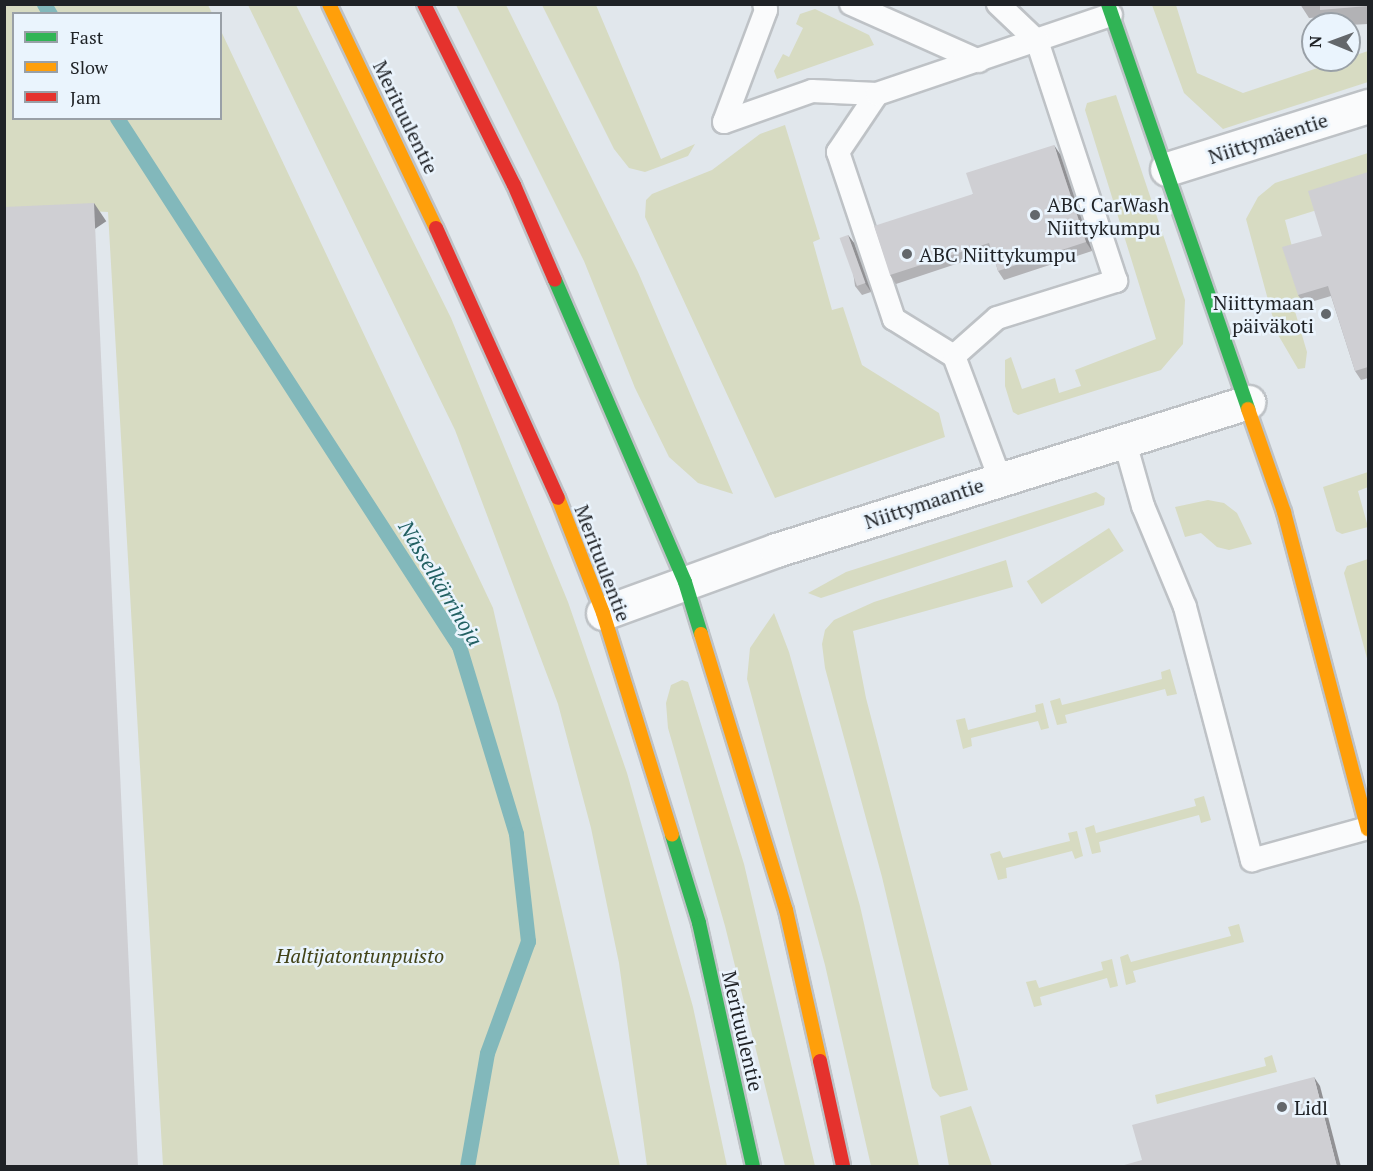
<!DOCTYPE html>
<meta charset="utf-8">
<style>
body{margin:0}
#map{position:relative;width:1373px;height:1171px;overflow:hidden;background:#e1e7ec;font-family:"PT Serif",serif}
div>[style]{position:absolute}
.green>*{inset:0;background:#d7dbc2;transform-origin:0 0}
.stream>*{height:15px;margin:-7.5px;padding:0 7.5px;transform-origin:7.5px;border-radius:7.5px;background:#82b8bb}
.roads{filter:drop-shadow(2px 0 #bec2c6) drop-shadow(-2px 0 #bec2c6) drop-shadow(0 2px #bec2c6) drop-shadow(0 -2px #bec2c6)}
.lane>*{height:22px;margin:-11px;padding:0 11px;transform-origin:11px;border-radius:11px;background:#fafbfc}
.street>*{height:33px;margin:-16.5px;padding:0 16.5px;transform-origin:16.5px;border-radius:16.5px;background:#fafbfc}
.fast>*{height:14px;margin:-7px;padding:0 7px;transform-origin:7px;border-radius:7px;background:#30b455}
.slow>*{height:14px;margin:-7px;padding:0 7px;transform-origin:7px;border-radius:7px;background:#ff9f0a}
.jam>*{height:14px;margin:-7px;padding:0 7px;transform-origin:7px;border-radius:7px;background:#e5322d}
.wall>*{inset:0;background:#b2b2b5}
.shaded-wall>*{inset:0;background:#919194;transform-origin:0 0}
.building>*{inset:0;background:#cfcfd3;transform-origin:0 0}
.dots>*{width:16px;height:16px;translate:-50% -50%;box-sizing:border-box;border:3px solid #eaf4fd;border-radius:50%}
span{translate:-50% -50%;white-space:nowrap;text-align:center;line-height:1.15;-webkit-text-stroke:5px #eaf4fd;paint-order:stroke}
.street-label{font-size:20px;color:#1f2226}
.poi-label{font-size:20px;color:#1f2226}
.left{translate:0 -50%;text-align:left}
.right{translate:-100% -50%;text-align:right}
.park-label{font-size:20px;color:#424318;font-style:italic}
.water-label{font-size:21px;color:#226062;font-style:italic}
.frame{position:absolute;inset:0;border:6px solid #1f2226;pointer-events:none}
.legend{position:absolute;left:12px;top:12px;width:210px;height:108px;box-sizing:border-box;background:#eaf4fd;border:2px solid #99a0a7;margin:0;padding:8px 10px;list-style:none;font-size:18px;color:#1f2226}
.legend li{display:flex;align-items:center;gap:12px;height:30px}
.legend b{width:30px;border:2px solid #99a0a7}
.north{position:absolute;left:1301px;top:12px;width:60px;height:60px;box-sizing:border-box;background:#eaf4fd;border:2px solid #99a0a7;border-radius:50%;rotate:271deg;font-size:16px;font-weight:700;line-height:24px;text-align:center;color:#1f2226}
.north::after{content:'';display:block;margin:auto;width:21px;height:27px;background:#63676b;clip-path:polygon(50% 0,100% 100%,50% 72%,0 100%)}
</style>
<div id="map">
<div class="green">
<div style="clip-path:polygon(4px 5px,208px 5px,212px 13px,14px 14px,14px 118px,220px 118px,221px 31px,493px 608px,620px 1166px,163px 1166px,108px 212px,5px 207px)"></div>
<div style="clip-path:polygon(248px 5px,296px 5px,451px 318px,568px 602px,627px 773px,693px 1007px,727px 1166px,647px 1166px,619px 963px,591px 828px,558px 704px,455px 430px)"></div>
<div style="clip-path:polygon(456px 5px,506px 5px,638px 272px,733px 494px,698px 483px,669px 457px,635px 388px,584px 261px)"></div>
<div style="clip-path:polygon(542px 5px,596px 5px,661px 159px,695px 144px,688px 156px,645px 172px,629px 168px,614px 149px)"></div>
<div style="clip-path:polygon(1152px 5px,1176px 5px,1197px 73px,1243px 93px,1368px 51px,1368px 82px,1223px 129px,1184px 93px)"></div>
<div style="clip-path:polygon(815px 9px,869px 35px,874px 45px,777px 79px,774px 71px,783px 54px,789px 57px,803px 28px,796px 24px,800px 14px)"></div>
<div style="clip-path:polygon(1116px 95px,1185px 300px,1183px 344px,1161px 370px,1018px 415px,1013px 412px,1005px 386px,1005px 360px,1011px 357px,1022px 389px,1055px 378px,1059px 393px,1081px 386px,1075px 370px,1156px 339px,1085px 110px,1087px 103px)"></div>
<div style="clip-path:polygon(785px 125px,820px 239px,813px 242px,832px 310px,843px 307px,862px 365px,939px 413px,945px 437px,775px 498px,645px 217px,646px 200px,652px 194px,712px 170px,760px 134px)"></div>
<div style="clip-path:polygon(1368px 153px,1368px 183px,1317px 210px,1285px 220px,1294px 254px,1289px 256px,1304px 304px,1294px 308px,1307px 352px,1305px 368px,1298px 369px,1277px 333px,1246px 219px,1258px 197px,1275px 183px)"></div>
<div style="clip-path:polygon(1368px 472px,1368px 487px,1358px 491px,1368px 527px,1342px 534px,1336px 531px,1323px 487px)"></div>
<div style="clip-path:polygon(1096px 492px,1105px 498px,1104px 505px,821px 598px,808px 593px,846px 572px)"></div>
<div style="clip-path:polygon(1208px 500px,1224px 503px,1237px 513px,1252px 544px,1229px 550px,1217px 547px,1201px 533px,1185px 537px,1175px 507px)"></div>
<div style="left:1109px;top:528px;width:27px;height:98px;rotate:57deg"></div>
<div style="clip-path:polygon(1368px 559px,1368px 662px,1344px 573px,1347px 566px)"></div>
<div style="clip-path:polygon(1006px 560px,1013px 587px,853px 631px,866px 698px,968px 1090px,940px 1097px,932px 1088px,882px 877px,825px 668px,822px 644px,825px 630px,834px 620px,874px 602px)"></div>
<div style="clip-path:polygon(774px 613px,789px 652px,860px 906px,919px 1166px,871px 1166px,825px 965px,747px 679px,750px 648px)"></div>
<div style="clip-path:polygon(1170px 669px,1177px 694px,1167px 696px,1165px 689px,1065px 715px,1067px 723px,1057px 725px,1050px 701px,1060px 698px,1062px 705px,1082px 700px,1162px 679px,1161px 672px)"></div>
<div style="clip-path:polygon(682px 680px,688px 682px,744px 864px,815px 1166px,785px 1166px,725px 926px,668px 728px,666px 703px,671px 685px)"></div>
<div style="clip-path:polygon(1043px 703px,1049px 728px,1041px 730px,1038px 721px,971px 738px,972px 746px,963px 749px,956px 720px,965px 718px,968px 730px,1036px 712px,1035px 705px)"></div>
<div style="clip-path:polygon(1204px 796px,1211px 820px,1201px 823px,1199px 815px,1099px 842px,1101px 852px,1092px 854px,1085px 828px,1094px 825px,1096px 833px,1137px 822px,1196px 806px,1194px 799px)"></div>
<div style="clip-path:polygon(1077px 831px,1083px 856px,1075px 859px,1072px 851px,1006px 868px,1007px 878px,998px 880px,990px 854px,1000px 851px,1003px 858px,1050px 846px,1070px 841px,1068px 833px)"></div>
<div style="clip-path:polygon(1239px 924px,1244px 942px,1133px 971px,1136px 982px,1126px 985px,1120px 957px,1128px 954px,1131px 962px,1231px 936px,1228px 927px)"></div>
<div style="clip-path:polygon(1112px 959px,1118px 986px,1110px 988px,1107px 978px,1040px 997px,1042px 1005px,1034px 1007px,1026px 982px,1036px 980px,1039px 988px,1103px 970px,1101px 962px)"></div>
<div style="clip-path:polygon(1272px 1055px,1277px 1072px,1157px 1104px,1155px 1095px,1266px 1066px,1264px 1058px)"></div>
<div style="clip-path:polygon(971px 1106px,992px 1166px,949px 1166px,940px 1116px)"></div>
</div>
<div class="stream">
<div style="left:44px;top:4px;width:12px;rotate:59deg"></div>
<div style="left:117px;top:118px;width:629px;rotate:57.07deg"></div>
<div style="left:459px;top:646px;width:196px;rotate:73.1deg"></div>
<div style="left:516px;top:834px;width:108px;rotate:83.6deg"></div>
<div style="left:528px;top:941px;width:119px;rotate:110.1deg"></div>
<div style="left:487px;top:1053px;width:115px;rotate:100deg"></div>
</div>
<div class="roads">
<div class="lane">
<div style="left:851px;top:4px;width:140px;rotate:24deg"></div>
<div style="left:877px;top:94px;width:70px;rotate:123.9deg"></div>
<div style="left:838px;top:152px;width:176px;rotate:71.5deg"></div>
<div style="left:894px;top:319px;width:70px;rotate:31.7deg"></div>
<div style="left:954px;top:356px;width:131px;rotate:69.5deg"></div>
<div style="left:724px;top:122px;width:93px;rotate:-19.4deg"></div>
<div style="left:812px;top:91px;width:65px;rotate:2.6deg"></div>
<div style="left:877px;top:94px;width:247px;rotate:-18.7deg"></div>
<div style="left:724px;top:122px;width:120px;rotate:-69.4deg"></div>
<div style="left:766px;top:10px;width:6px;rotate:-108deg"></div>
<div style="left:954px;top:356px;width:57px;rotate:-41.5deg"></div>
<div style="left:997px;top:318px;width:125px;rotate:-17.3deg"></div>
<div style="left:1116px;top:281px;width:253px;rotate:-108.2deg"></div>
<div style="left:1037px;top:41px;width:54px;rotate:-136.5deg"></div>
<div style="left:1124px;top:439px;width:70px;rotate:74.2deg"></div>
<div style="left:1143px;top:506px;width:109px;rotate:67.4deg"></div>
<div style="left:1185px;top:607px;width:262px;rotate:75.2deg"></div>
<div style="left:1252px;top:860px;width:120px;rotate:-15.4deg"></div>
</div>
<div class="street">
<div style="left:1167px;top:169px;width:211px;rotate:-17.4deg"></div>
<div style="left:603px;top:613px;width:184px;rotate:-20deg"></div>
<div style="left:776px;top:550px;width:495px;rotate:-17.4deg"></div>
</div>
<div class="fast">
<div style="left:1108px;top:4px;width:429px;rotate:70.9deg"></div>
<div style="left:555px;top:280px;width:329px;rotate:66.7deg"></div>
<div style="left:685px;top:582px;width:54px;rotate:72.9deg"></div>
<div style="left:672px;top:835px;width:92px;rotate:72.9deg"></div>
<div style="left:699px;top:923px;width:249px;rotate:77.5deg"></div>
</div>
<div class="slow">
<div style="left:329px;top:4px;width:248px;rotate:64.5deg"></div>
<div style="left:1248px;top:409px;width:109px;rotate:70.7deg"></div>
<div style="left:1284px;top:512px;width:328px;rotate:75.2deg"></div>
<div style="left:558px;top:498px;width:123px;rotate:68.6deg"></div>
<div style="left:603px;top:613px;width:232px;rotate:72.7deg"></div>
<div style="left:701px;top:634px;width:289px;rotate:72.9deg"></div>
<div style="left:786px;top:910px;width:155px;rotate:77.3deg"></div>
</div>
<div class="jam">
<div style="left:424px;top:4px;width:202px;rotate:63.6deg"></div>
<div style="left:514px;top:185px;width:103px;rotate:66.7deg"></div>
<div style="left:436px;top:228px;width:296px;rotate:65.7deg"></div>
<div style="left:820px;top:1061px;width:107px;rotate:77.6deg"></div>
</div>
</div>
<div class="wall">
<div style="clip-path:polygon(1300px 4px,1368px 4px,1368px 24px,1349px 25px,1349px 24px,1330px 24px,1325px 17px,1309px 18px)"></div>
<div style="clip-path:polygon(1060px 154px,1092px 251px,1004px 280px,998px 271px,992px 252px,896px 284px,890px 275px,973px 194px)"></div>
<div style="clip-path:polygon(1368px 172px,1368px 378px,1361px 380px,1355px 371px,1331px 296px,1304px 304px,1298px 295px,1322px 236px)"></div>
<div style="clip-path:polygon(848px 235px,854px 243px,871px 292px,862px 295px,855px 286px)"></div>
</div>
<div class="shaded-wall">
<div style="clip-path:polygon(1054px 145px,1060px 154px,1092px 251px,1086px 242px)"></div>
<div style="left:94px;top:203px;width:22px;height:965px;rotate:56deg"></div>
<div style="clip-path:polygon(848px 235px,854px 243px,871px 292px,865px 283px)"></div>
<div style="clip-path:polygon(1314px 1077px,1320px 1086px,1341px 1167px,1337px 1167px)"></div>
</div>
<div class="building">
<div style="clip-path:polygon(1320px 4px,1368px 4px,1368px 6px,1320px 10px)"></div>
<div style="clip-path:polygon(1054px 145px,1086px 242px,998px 271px,989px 243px,890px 275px,874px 226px,973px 194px,966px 173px)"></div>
<div style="clip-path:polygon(1368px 172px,1368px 367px,1355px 371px,1328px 286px,1298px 295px,1282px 247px,1322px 236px,1308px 191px)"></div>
<div style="clip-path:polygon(94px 203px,138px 1167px,4px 1167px,4px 207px)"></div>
<div style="left:848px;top:235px;width:51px;height:9px;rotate:70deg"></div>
<div style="clip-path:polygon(1314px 1077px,1337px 1167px,1117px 1167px,1142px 1160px,1132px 1125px)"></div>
</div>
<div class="dots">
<div style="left:1035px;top:215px;background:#63676b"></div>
<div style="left:907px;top:254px;background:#63676b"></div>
<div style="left:1326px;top:314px;background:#63676b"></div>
<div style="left:1282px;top:1107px;background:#63676b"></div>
</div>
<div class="street-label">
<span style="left:406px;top:117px;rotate:64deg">Merituulentie</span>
<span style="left:1268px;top:138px;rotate:-18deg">Niittymäentie</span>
<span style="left:924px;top:503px;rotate:-18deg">Niittymaantie</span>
<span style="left:603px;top:563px;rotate:69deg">Merituulentie</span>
<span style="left:743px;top:1031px;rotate:77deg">Merituulentie</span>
</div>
<div class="poi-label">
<span class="left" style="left:1047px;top:216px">ABC CarWash<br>Niittykumpu</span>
<span class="left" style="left:919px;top:254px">ABC Niittykumpu</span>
<span class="right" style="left:1314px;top:314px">Niittymaan<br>päiväkoti</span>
<span class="left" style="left:1294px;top:1107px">Lidl</span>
</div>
<div class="park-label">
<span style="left:360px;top:955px">Haltijatontunpuisto</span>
</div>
<div class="water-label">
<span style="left:441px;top:583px;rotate:59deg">Nässelkärrinoja</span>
</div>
<div class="frame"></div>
<ul class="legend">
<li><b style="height:8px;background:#30b455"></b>Fast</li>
<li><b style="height:8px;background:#ff9f0a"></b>Slow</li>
<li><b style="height:8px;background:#e5322d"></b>Jam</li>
</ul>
<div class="north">N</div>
</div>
